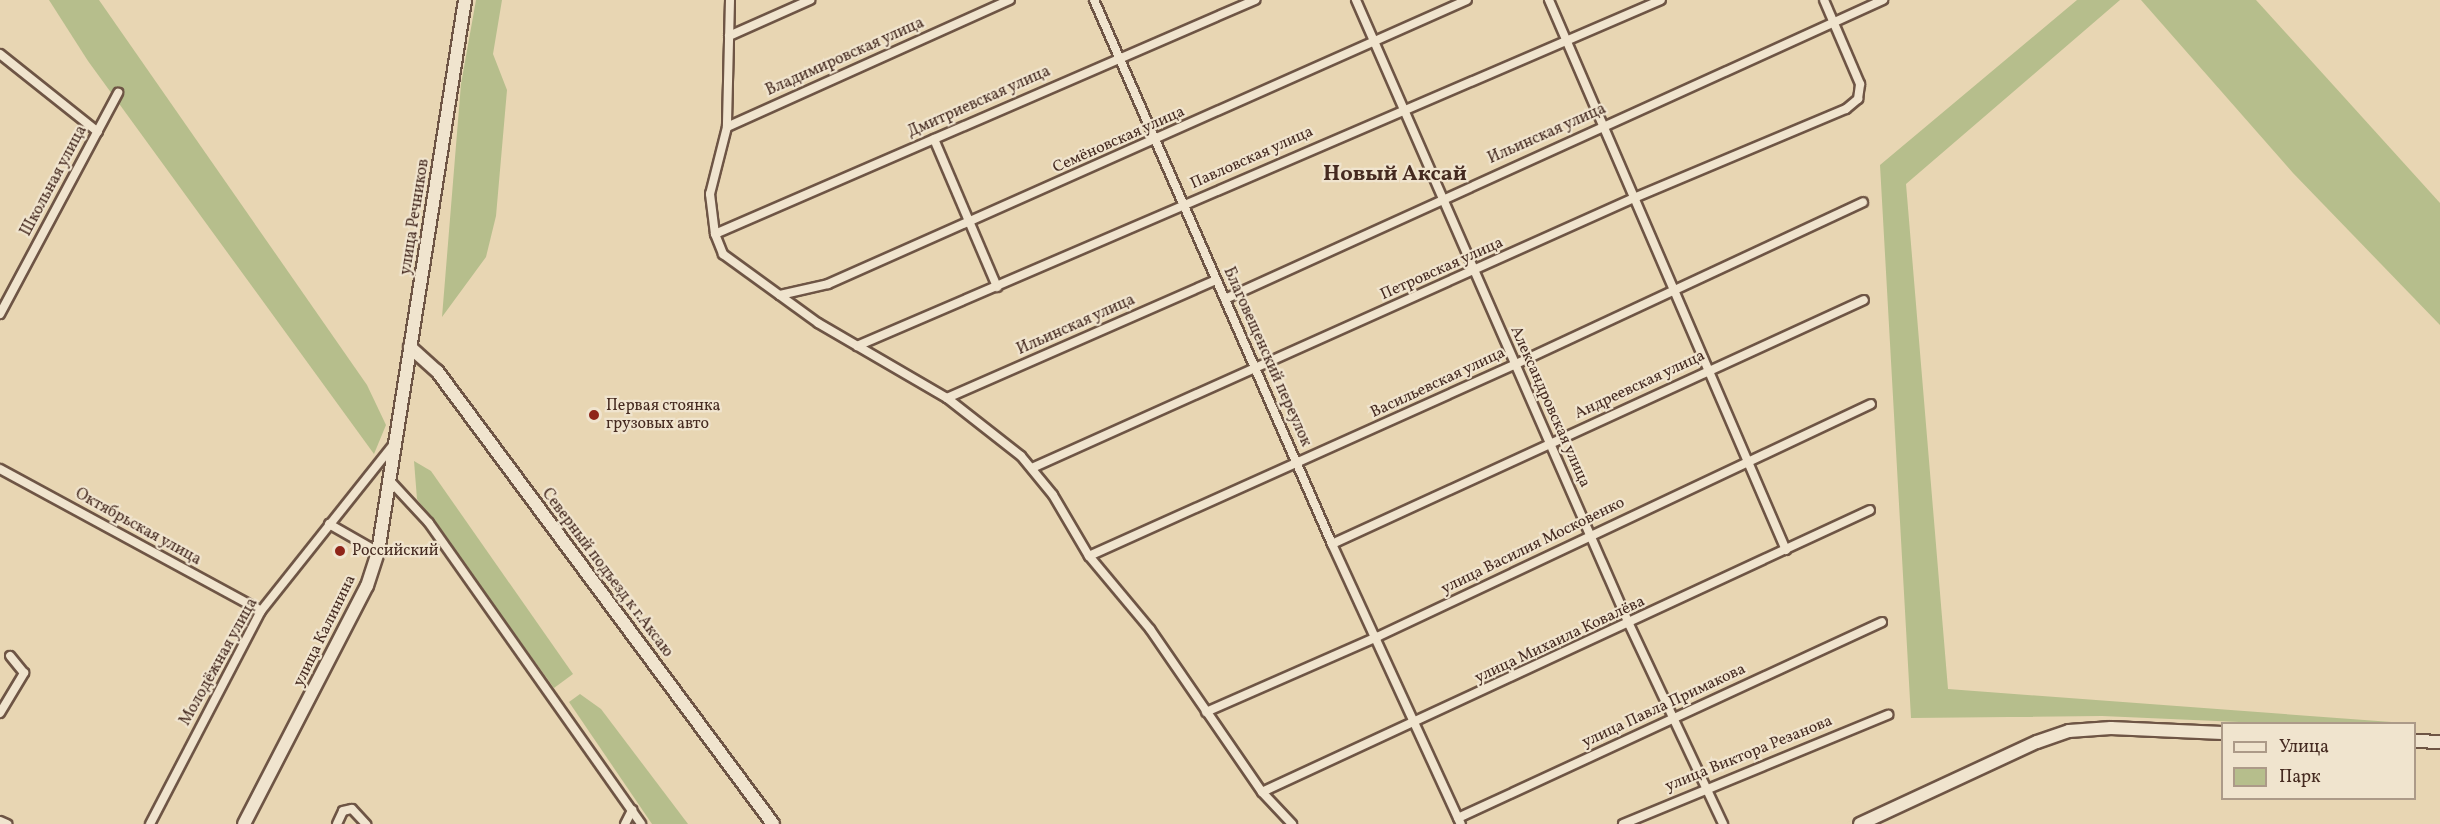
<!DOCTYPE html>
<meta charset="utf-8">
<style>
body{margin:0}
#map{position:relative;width:2440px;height:824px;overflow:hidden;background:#e8d6b3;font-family:Vollkorn,serif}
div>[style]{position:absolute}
.green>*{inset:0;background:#b6be8c}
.roads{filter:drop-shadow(2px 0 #6e5545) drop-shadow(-2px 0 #6e5545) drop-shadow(0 2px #6e5545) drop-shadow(0 -2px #6e5545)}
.street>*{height:8px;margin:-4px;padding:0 4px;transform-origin:4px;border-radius:4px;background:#f0e4ce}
.secondary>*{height:12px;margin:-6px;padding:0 6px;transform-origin:6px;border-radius:6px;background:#f0e4ce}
.dots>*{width:16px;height:16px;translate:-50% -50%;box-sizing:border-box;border:3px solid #f0e4ce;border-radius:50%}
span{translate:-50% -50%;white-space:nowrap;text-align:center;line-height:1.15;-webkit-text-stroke:4.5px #f0e4ce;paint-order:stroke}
.street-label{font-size:16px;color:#452a20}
.poi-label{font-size:16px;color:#452a20}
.left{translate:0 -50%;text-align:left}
.district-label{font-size:22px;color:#452a20;font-weight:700}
.legend{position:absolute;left:2221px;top:722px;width:195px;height:78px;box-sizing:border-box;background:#f0e4ce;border:2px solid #ac9a88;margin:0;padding:8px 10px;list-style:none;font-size:18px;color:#452a20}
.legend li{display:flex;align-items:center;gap:12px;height:30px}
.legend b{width:30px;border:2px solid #ac9a88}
</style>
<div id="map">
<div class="green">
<div style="clip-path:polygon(49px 0,99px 0,367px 385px,386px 425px,374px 454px,88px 61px)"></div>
<div style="clip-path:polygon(476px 0,502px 0,493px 54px,507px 90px,496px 216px,486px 257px,442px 317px,461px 84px)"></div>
<div style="clip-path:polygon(2077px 0,2120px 0,1906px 184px,1948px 689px,2405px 723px,2262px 723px,2102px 716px,1911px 718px,1880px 165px)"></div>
<div style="clip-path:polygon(2141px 0,2256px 0,2440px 203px,2440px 325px,2293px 173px)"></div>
<div style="clip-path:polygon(444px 369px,782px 824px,442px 371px)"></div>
<div style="clip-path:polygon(435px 376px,768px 824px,765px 824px)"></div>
<div style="clip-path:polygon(414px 461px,431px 471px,573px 674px,554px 688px,417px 499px)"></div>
<div style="clip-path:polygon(580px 694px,601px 709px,688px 824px,652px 824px,569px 702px)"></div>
<div style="clip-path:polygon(2100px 721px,2222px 729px,2037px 737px,1844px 824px,2033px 736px,2064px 725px)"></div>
</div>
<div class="roads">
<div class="street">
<div style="left:730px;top:0;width:127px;rotate:91.4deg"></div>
<div style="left:727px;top:127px;width:69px;rotate:104.2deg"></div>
<div style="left:710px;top:194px;width:40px;rotate:82.9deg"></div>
<div style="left:715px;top:234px;width:22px;rotate:68deg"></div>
<div style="left:723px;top:254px;width:117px;rotate:36deg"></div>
<div style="left:818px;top:323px;width:149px;rotate:30.2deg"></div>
<div style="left:947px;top:398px;width:94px;rotate:38.1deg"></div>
<div style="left:1021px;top:456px;width:50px;rotate:50.6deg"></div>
<div style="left:1053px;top:495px;width:71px;rotate:59.5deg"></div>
<div style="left:1089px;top:556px;width:95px;rotate:50.1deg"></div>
<div style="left:1150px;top:629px;width:198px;rotate:55.5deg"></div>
<div style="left:1262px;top:792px;width:44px;rotate:46.8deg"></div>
<div style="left:1094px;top:0;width:594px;rotate:66.37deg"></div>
<div style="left:1332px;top:544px;width:308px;rotate:65.3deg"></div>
<div style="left:1356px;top:0;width:681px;rotate:66.37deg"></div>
<div style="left:1629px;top:624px;width:221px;rotate:64.8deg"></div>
<div style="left:1549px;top:0;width:599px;rotate:66.69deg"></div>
<div style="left:729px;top:36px;width:89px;rotate:-24deg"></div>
<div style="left:0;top:54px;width:125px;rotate:38.5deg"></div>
<div style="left:727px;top:127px;width:310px;rotate:-24.2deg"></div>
<div style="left:934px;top:139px;width:161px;rotate:66.9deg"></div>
<div style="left:715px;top:234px;width:589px;rotate:-23.43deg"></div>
<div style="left:780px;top:295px;width:49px;rotate:-12.9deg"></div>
<div style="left:828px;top:284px;width:699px;rotate:-23.96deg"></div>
<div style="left:1225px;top:299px;width:723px;rotate:-24.44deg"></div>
<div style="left:0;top:314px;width:251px;rotate:-61.9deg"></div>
<div style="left:857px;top:346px;width:875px;rotate:-23.28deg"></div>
<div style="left:947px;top:398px;width:294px;rotate:-23.7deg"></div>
<div style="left:1032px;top:468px;width:660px;rotate:-24.16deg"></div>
<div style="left:1634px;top:198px;width:230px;rotate:-22.8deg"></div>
<div style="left:1846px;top:109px;width:16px;rotate:-40deg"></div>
<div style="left:1858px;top:99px;width:15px;rotate:-82deg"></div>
<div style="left:1860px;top:84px;width:91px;rotate:-113.2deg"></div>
<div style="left:0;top:469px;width:297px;rotate:28.5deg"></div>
<div style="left:392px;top:483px;width:54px;rotate:47.2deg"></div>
<div style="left:429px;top:523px;width:368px;rotate:54.8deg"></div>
<div style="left:329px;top:524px;width:56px;rotate:29.7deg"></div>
<div style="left:1332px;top:544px;width:585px;rotate:-24.64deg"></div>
<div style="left:1089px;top:556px;width:466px;rotate:-24.2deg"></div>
<div style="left:1514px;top:365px;width:385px;rotate:-25deg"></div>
<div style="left:1206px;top:712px;width:187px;rotate:-23.7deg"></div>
<div style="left:1377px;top:637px;width:546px;rotate:-25.25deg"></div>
<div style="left:0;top:713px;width:47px;rotate:-59deg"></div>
<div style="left:24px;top:673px;width:22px;rotate:-129deg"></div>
<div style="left:1262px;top:792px;width:670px;rotate:-24.88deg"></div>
<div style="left:1458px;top:818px;width:467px;rotate:-24.8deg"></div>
<div style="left:0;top:821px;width:8px;rotate:23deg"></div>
<div style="left:150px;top:824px;width:240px;rotate:-62.5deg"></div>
<div style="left:261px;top:611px;width:213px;rotate:-51.5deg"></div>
<div style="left:337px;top:824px;width:14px;rotate:-65deg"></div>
<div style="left:343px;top:811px;width:9px;rotate:-13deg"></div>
<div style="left:352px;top:809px;width:21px;rotate:47deg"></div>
<div style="left:625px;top:824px;width:16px;rotate:-63deg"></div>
<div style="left:1623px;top:824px;width:287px;rotate:-22.4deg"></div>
</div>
<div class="secondary">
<div style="left:410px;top:347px;width:36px;rotate:42deg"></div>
<div style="left:437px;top:371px;width:564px;rotate:53.43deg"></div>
<div style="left:2414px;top:741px;width:26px;rotate:2deg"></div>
<div style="left:244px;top:824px;width:268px;rotate:-62.7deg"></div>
<div style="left:367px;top:586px;width:36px;rotate:-72deg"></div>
<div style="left:378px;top:552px;width:559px;rotate:-81.04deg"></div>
<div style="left:1860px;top:824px;width:195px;rotate:-24.9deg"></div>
<div style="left:2037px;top:742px;width:34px;rotate:-19deg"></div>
<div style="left:2069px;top:731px;width:42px;rotate:-4.1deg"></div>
<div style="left:2111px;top:728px;width:111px;rotate:2.6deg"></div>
</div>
</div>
<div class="dots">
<div style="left:594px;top:415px;background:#8f2418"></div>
<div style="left:340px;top:551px;background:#8f2418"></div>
</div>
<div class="street-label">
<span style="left:845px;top:57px;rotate:-24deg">Владимировская улица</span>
<span style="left:979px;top:102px;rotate:-24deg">Дмитриевская улица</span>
<span style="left:1547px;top:134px;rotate:-24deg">Ильинская улица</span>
<span style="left:1119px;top:140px;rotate:-24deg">Семёновская улица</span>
<span style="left:1252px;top:158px;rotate:-24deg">Павловская улица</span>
<span style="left:54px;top:181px;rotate:-62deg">Школьная улица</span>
<span style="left:415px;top:217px;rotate:-81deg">улица Речников</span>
<span style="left:1442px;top:269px;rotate:-24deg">Петровская улица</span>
<span style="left:1076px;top:325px;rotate:-24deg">Ильинская улица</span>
<span style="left:1267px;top:357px;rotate:66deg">Благовещенский переулок</span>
<span style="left:1438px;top:383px;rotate:-25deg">Васильевская улица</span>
<span style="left:1640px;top:385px;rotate:-25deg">Андреевская улица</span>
<span style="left:1550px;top:407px;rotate:66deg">Александровская улица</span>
<span style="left:138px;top:527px;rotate:29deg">Октябрьская улица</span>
<span style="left:1533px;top:546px;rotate:-26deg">улица Василия Московенко</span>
<span style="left:607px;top:573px;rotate:53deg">Северный подъезд к г.Аксаю</span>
<span style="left:325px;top:631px;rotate:-64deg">улица Калинина</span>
<span style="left:1560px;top:640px;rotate:-25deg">улица Михаила Ковалёва</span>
<span style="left:219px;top:662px;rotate:-61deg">Молодёжная улица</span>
<span style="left:1664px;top:706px;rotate:-25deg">улица Павла Примакова</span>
<span style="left:1749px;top:754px;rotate:-22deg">улица Виктора Резанова</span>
</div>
<div class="poi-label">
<span class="left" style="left:606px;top:415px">Первая стоянка<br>грузовых авто</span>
<span class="left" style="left:352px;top:551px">Российский</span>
</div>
<div class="district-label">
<span style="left:1395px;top:175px">Новый Аксай</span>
</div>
<ul class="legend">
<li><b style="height:8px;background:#f0e4ce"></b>Улица</li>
<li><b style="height:16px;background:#b6be8c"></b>Парк</li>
</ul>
</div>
